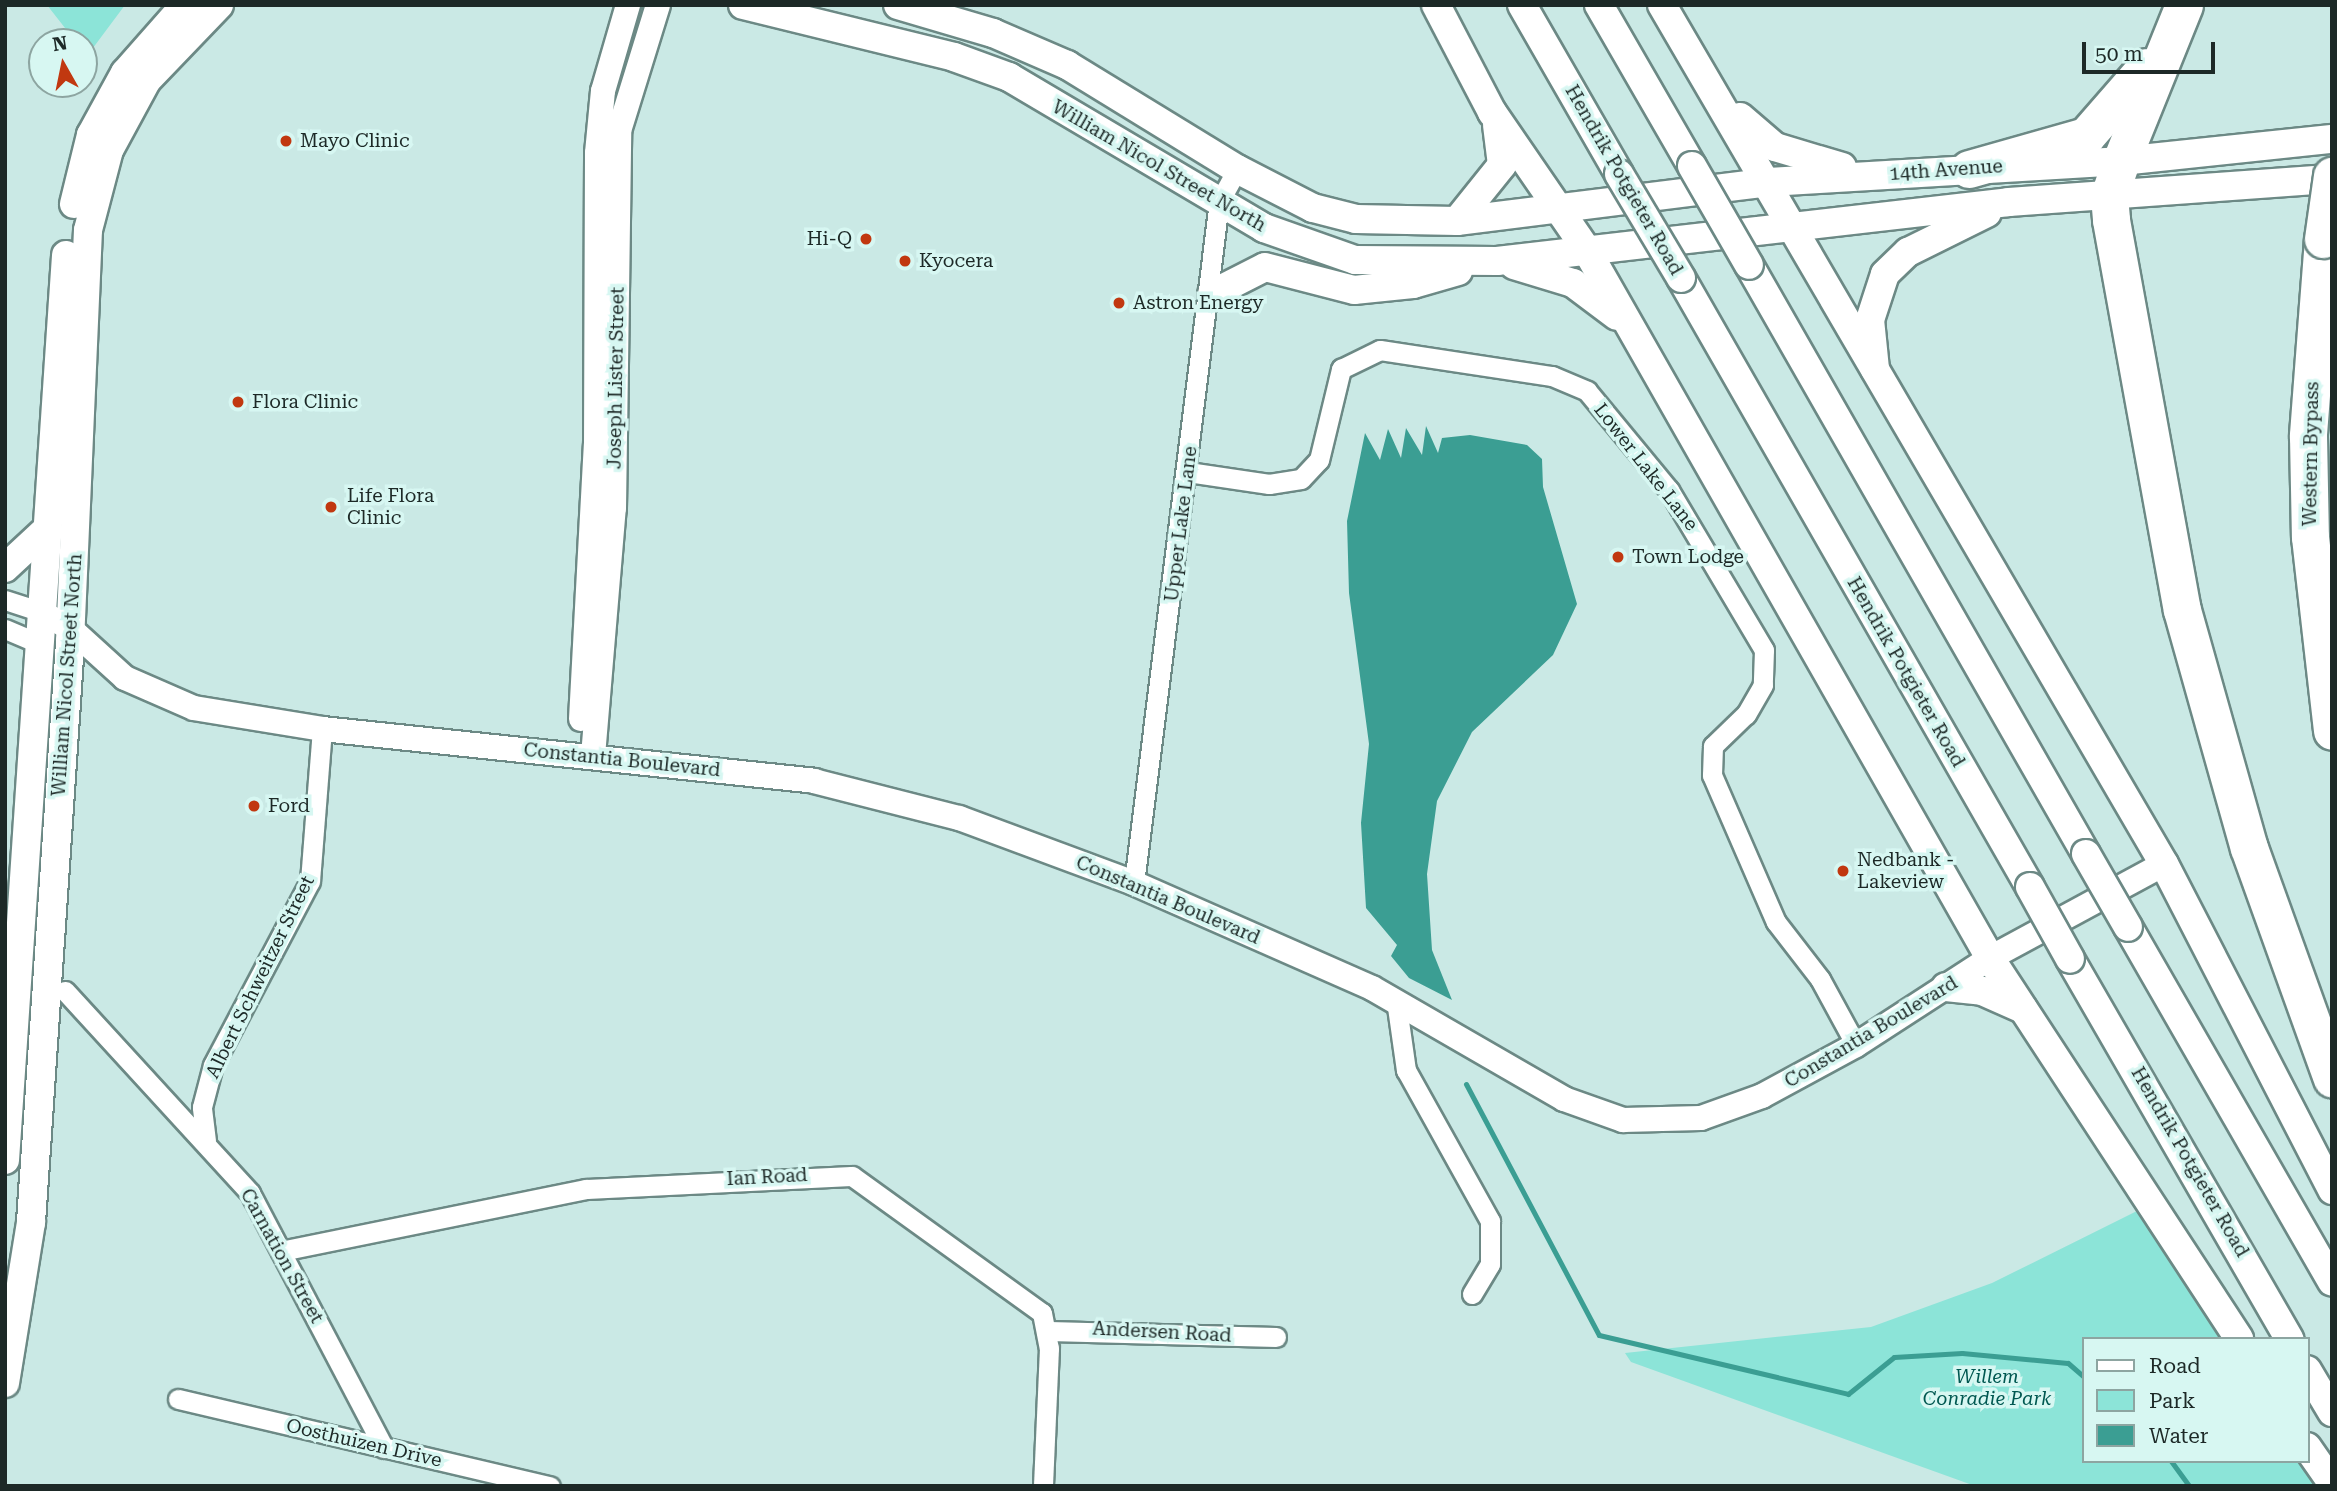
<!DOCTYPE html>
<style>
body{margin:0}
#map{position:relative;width:2337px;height:1491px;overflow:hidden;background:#cae9e5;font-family:"Roboto Serif",serif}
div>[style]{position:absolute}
.green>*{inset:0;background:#8ce4d8}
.water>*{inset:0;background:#3b9e93}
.stream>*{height:5px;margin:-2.5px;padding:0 2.5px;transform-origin:2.5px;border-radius:2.5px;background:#3b9e93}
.roads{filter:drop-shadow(2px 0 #6c8985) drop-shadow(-2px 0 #6c8985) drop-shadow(0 2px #6c8985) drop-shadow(0 -2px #6c8985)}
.minor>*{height:19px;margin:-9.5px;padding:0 9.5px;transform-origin:9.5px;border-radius:9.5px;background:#fff}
.tertiary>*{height:24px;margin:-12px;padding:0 12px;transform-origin:12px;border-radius:12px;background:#fff}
.secondary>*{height:28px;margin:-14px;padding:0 14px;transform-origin:14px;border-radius:14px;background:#fff}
.motorway>*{height:37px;margin:-18.5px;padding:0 18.5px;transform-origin:18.5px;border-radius:18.5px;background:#fff}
.bridges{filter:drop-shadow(2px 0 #6c8985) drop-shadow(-2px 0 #6c8985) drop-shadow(0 2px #6c8985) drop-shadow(0 -2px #6c8985)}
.secondary-bridge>*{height:28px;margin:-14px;padding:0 14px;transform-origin:14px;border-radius:14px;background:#fff}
.motorway-bridge>*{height:37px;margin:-18.5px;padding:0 18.5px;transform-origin:18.5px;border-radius:18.5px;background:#fff}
.dots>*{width:19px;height:19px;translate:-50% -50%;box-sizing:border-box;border:4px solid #d7f7f2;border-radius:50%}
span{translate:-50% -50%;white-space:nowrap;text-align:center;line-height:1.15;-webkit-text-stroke:7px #d7f7f2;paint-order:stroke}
.poi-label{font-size:19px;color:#1d2927}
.left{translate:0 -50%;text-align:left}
.right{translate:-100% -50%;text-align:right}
.street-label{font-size:19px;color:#1d2927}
.park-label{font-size:19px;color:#005851;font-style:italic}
.frame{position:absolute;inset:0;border:7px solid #1d2927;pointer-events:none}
.legend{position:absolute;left:2082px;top:1337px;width:228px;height:126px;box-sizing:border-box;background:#d7f7f2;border:2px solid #8da5a1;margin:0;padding:9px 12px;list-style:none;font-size:21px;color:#1d2927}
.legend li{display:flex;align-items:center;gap:14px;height:35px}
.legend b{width:35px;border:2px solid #8da5a1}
.north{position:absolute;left:28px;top:28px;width:70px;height:70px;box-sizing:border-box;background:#d7f7f2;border:2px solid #8da5a1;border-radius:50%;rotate:351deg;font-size:19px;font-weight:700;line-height:28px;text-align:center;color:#1d2927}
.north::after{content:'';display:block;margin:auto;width:24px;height:32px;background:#c13810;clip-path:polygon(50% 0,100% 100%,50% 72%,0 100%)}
.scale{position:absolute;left:2082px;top:42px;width:133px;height:32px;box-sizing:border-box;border:4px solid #1d2927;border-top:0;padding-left:9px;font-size:21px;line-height:24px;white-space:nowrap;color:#1d2927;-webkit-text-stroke:5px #d7f7f2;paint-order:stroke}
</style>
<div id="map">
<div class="green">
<div style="clip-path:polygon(47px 5px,125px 5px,87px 56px,84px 42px,76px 42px)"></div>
<div style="clip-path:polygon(2147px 1206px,2230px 1339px,2083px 1339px,2083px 1461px,2307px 1461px,2331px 1486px,1975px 1486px,1631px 1362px,1625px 1353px,1871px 1327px,1992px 1283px)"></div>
</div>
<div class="water">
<div style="clip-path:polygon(1426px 426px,1438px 453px,1442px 438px,1470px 435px,1527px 445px,1542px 459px,1543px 487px,1577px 604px,1553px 655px,1472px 732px,1437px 801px,1427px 874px,1432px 950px,1452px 1000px,1409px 978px,1391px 956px,1397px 945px,1366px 908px,1361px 823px,1369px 744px,1349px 593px,1347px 521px,1365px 433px,1380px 460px,1388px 429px,1401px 458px,1406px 428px,1422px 455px)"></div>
</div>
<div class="stream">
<div style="left:1466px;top:1084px;width:284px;rotate:62.1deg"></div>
<div style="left:1599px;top:1335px;width:256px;rotate:13.3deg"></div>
<div style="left:1848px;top:1394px;width:59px;rotate:-38.8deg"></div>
<div style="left:1894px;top:1357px;width:68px;rotate:-3.4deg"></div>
<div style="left:1962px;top:1353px;width:106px;rotate:5.4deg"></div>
<div style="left:2068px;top:1363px;width:20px;rotate:41deg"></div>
<div style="left:2171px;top:1461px;width:31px;rotate:54deg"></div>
</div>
<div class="roads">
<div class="minor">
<div style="left:1188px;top:472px;width:82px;rotate:8.4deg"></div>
<div style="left:1269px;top:484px;width:32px;rotate:-9deg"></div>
<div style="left:1301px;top:479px;width:26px;rotate:-47deg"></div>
<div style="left:1319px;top:460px;width:94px;rotate:-76.4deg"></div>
<div style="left:1341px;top:369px;width:43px;rotate:-26deg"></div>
<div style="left:1380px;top:350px;width:174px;rotate:8.6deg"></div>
<div style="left:1552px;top:376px;width:38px;rotate:23deg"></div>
<div style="left:1587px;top:391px;width:129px;rotate:50.4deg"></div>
<div style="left:1669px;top:490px;width:186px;rotate:59.3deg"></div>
<div style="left:1764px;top:650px;width:35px;rotate:92deg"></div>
<div style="left:1763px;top:685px;width:34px;rotate:120deg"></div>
<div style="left:1746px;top:714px;width:46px;rotate:135.9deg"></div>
<div style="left:1713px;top:746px;width:29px;rotate:92deg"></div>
<div style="left:1712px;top:775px;width:160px;rotate:66.5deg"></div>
<div style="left:1776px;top:922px;width:72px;rotate:52.3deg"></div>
<div style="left:1820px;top:979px;width:75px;rotate:61.4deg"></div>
<div style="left:5px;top:600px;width:36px;rotate:18deg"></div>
<div style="left:5px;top:629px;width:34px;rotate:23deg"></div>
<div style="left:1134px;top:883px;width:686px;rotate:-82.89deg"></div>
<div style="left:1219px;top:202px;width:38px;rotate:-61deg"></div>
<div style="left:65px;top:991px;width:274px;rotate:47.5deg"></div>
<div style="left:250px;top:1193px;width:288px;rotate:62.3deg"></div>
<div style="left:1396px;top:1000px;width:71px;rotate:81.9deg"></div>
<div style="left:1406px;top:1070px;width:173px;rotate:60.9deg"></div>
<div style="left:1490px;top:1221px;width:43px;rotate:90deg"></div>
<div style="left:1490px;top:1264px;width:35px;rotate:121deg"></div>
<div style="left:206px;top:1141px;width:34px;rotate:-97deg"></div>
<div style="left:202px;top:1107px;width:43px;rotate:-75.3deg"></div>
<div style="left:213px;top:1065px;width:208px;rotate:-62.2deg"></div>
<div style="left:310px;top:881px;width:152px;rotate:-85.5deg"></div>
<div style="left:281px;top:1251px;width:311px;rotate:-11.5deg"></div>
<div style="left:586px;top:1189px;width:266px;rotate:-2.8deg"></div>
<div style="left:852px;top:1176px;width:234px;rotate:35.8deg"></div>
<div style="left:1042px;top:1313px;width:36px;rotate:79deg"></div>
<div style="left:1049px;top:1348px;width:138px;rotate:92.5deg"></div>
<div style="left:1049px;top:1331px;width:227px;rotate:1.5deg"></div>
<div style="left:178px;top:1399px;width:382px;rotate:13.2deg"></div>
</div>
<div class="tertiary">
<div style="left:39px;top:611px;width:37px;rotate:29deg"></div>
<div style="left:71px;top:629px;width:73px;rotate:42.2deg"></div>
<div style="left:125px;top:678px;width:75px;rotate:23.5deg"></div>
<div style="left:194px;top:708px;width:130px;rotate:9.3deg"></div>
<div style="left:322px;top:729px;width:495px;rotate:6deg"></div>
<div style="left:814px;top:781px;width:150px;rotate:14.3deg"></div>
<div style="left:959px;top:818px;width:187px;rotate:20.4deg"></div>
<div style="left:1134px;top:883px;width:260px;rotate:23.8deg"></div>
<div style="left:1372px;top:988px;width:222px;rotate:30deg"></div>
<div style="left:1564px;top:1099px;width:63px;rotate:19.6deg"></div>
<div style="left:1623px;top:1120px;width:78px;rotate:-1.5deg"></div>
<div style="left:1701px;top:1118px;width:65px;rotate:-19.8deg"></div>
<div style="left:1762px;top:1096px;width:107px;rotate:-28.5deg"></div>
<div style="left:1856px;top:1045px;width:160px;rotate:-33deg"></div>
<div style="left:1990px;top:958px;width:198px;rotate:-28.4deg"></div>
<div style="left:581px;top:719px;width:275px;rotate:-86.9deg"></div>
<div style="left:596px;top:444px;width:291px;rotate:-89.8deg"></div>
<div style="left:597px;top:153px;width:62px;rotate:-84.5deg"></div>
<div style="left:603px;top:91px;width:90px;rotate:-73.8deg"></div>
<div style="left:593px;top:756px;width:249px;rotate:-85.2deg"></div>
<div style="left:614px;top:508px;width:377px;rotate:-89.2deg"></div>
<div style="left:619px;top:131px;width:132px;rotate:-72.8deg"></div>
</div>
<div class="secondary">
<div style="left:743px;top:5px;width:217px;rotate:13.8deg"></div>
<div style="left:954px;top:57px;width:59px;rotate:20deg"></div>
<div style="left:1009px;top:77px;width:296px;rotate:30.6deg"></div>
<div style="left:1264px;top:228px;width:96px;rotate:19.4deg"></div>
<div style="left:1355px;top:260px;width:142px;rotate:0.4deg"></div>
<div style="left:1497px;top:261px;width:515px;rotate:-6.57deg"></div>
<div style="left:2009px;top:202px;width:324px;rotate:-4.1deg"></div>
<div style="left:898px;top:5px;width:99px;rotate:16.4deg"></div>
<div style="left:993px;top:33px;width:81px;rotate:23.4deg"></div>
<div style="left:1067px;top:65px;width:199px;rotate:31.5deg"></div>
<div style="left:1237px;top:169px;width:85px;rotate:27.2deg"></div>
<div style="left:1313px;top:208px;width:44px;rotate:14.3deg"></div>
<div style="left:1356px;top:219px;width:101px;rotate:1.1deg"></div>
<div style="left:1457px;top:221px;width:315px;rotate:-7.1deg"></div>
<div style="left:1770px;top:182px;width:352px;rotate:-3.4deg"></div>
<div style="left:2121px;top:161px;width:212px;rotate:-6deg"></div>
<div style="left:1436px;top:5px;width:121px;rotate:62.4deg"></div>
<div style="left:1492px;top:112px;width:166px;rotate:55.5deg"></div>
<div style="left:1586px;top:249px;width:816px;rotate:60.32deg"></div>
<div style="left:1990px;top:958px;width:455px;rotate:56.8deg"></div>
<div style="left:1522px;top:5px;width:195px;rotate:60.1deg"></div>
<div style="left:1599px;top:5px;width:186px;rotate:60deg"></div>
<div style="left:1662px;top:5px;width:995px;rotate:59.7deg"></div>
<div style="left:2164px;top:864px;width:367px;rotate:62.7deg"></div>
<div style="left:1740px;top:117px;width:46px;rotate:40.6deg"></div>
<div style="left:1775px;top:147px;width:70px;rotate:16.6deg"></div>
<div style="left:74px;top:204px;width:71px;rotate:-76.2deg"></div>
<div style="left:91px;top:135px;width:71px;rotate:-61.3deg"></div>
<div style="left:125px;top:73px;width:91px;rotate:-48.6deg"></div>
<div style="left:1457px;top:221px;width:72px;rotate:-51.2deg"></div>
<div style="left:1502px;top:165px;width:40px;rotate:-97.1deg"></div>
<div style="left:1514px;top:265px;width:62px;rotate:17deg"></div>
<div style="left:1573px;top:283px;width:55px;rotate:36.9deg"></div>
<div style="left:1749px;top:265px;width:679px;rotate:60.22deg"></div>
<div style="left:1681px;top:278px;width:702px;rotate:60.18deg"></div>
<div style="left:1212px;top:294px;width:59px;rotate:-27deg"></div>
<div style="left:1265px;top:267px;width:92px;rotate:14.5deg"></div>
<div style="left:1354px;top:290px;width:59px;rotate:-5.8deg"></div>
<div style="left:1413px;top:284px;width:47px;rotate:-16.1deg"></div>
<div style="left:1875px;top:369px;width:49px;rotate:-95.8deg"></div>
<div style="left:1870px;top:320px;width:48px;rotate:-71.9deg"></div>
<div style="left:1885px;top:274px;width:32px;rotate:-44deg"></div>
<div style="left:1908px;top:252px;width:88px;rotate:-26.3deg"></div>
<div style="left:5px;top:568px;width:54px;rotate:-42.8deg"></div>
<div style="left:2128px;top:927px;width:409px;rotate:60.1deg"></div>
<div style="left:2070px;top:959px;width:439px;rotate:60deg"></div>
<div style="left:1946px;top:987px;width:36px;rotate:6deg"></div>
<div style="left:1982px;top:991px;width:45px;rotate:23.7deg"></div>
<div style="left:5px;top:1160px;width:907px;rotate:-86.14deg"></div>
<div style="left:2307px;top:1370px;width:49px;rotate:59.2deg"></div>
<div style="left:5px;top:1383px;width:163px;rotate:-80.8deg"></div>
<div style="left:31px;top:1222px;width:581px;rotate:-86.15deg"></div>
<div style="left:70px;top:642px;width:412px;rotate:-87.5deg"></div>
<div style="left:88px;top:230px;width:83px;rotate:-75.3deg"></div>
<div style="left:109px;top:150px;width:80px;rotate:-61.5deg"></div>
<div style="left:147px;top:80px;width:104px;rotate:-46.2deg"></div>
<div style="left:2307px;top:1447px;width:44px;rotate:55.2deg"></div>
</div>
<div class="motorway">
<div style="left:2184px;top:5px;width:168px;rotate:112deg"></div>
<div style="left:2121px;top:161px;width:37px;rotate:109deg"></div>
<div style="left:2109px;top:196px;width:24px;rotate:85deg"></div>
<div style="left:2111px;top:220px;width:396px;rotate:79.7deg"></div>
<div style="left:2182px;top:610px;width:247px;rotate:74.3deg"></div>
<div style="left:2249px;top:848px;width:245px;rotate:70.2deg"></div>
<div style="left:1969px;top:169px;width:122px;rotate:-15.8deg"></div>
<div style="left:2086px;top:136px;width:91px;rotate:-49deg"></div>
<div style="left:2323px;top:239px;width:198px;rotate:94.4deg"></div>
<div style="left:2308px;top:436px;width:101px;rotate:88.9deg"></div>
<div style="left:2310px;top:537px;width:195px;rotate:83.5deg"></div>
</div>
</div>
<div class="bridges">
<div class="secondary-bridge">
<div style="left:1692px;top:166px;width:114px;rotate:60.1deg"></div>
<div style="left:1619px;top:174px;width:121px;rotate:59.2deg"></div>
<div style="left:2086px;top:854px;width:84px;rotate:60.1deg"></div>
<div style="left:2030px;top:887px;width:82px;rotate:60.9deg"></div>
</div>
<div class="motorway-bridge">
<div style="left:2323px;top:239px;width:64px;rotate:-81.9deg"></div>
</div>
</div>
<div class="dots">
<div style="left:286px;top:141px;background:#c13810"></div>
<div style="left:866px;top:239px;background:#c13810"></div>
<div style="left:905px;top:261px;background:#c13810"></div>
<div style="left:1119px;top:303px;background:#c13810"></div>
<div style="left:238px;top:402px;background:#c13810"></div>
<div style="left:331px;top:507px;background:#c13810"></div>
<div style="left:1618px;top:557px;background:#c13810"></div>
<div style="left:254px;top:806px;background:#c13810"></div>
<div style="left:1843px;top:871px;background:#c13810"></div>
</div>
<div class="poi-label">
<span class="left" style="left:300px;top:141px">Mayo Clinic</span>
<span class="right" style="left:852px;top:239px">Hi-Q</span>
<span class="left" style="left:919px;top:261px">Kyocera</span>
<span class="left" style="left:1133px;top:303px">Astron Energy</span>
<span class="left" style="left:252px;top:402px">Flora Clinic</span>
<span class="left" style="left:347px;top:507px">Life Flora<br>Clinic</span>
<span class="left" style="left:1632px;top:557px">Town Lodge</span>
<span class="left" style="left:268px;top:806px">Ford</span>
<span class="left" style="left:1857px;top:871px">Nedbank -<br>Lakeview</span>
</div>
<div class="street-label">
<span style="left:1159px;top:166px;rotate:30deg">William Nicol Street North</span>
<span style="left:1946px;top:170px;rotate:-4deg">14th Avenue</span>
<span style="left:1624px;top:180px;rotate:60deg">Hendrik Potgieter Road</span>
<span style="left:616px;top:378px;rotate:-89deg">Joseph Lister Street</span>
<span style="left:2311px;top:454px;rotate:-89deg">Western Bypass</span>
<span style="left:1646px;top:467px;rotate:52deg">Lower Lake Lane</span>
<span style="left:1181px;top:524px;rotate:-83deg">Upper Lake Lane</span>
<span style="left:1906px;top:672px;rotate:60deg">Hendrik Potgieter Road</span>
<span style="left:67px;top:675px;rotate:-86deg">William Nicol Street North</span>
<span style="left:622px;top:760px;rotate:6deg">Constantia Boulevard</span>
<span style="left:1168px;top:900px;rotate:23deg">Constantia Boulevard</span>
<span style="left:260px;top:977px;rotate:-64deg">Albert Schweitzer Street</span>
<span style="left:1871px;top:1032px;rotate:-31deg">Constantia Boulevard</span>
<span style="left:2190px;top:1162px;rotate:60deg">Hendrik Potgieter Road</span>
<span style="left:767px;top:1177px;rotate:-3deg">Ian Road</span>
<span style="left:282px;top:1256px;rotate:61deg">Carnation Street</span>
<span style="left:1162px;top:1332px;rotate:3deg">Andersen Road</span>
<span style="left:364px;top:1443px;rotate:13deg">Oosthuizen Drive</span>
</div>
<div class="park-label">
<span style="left:1987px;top:1388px">Willem<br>Conradie Park</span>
</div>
<div class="frame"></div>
<ul class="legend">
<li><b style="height:9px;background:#fff"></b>Road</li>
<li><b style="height:19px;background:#8ce4d8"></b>Park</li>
<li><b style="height:19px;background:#3b9e93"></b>Water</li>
</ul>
<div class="north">N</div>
<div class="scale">50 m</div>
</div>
